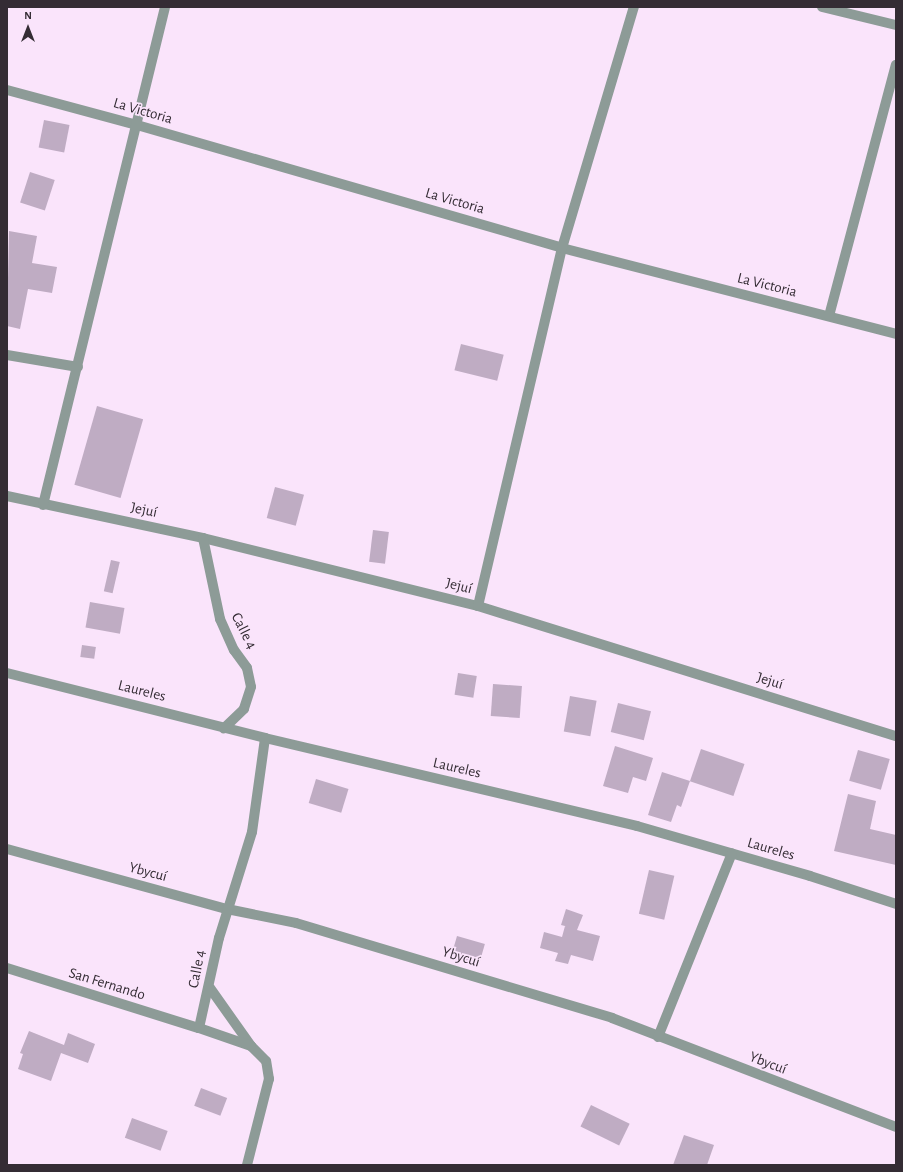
<!DOCTYPE html>
<meta charset="utf-8">
<style>
body{margin:0}
#map{position:relative;width:903px;height:1172px;overflow:hidden;background:#fae4fb;font-family:"Alegreya Sans",sans-serif}
div>[style]{position:absolute}
.building>*{inset:0;background:#bfacc3;transform-origin:0 0}
.minor>*{height:10px;margin:-5px;padding:0 5px;transform-origin:5px;border-radius:5px;background:#8d9b97}
span{translate:-50% -50%;white-space:nowrap;text-align:center;line-height:1.15;-webkit-text-stroke:3.5px #fae4fb;paint-order:stroke}
.street-label{font-size:15px;color:#342c34}
.frame{position:absolute;inset:0;border:8px solid #342c34;pointer-events:none}
.north{position:absolute;left:8px;top:8px;width:40px;height:40px;-webkit-text-stroke:3px #fae4fb;paint-order:stroke;rotate:0deg;font-size:11px;font-weight:700;line-height:16px;text-align:center;color:#342c34}
.north::after{content:'';display:block;margin:auto;width:14px;height:18px;background:#342c34;clip-path:polygon(50% 0,100% 100%,50% 72%,0 100%)}
</style>
<div id="map">
<div class="building">
<div style="left:44px;top:120px;width:26px;height:28px;rotate:11deg"></div>
<div style="left:30px;top:172px;width:26px;height:32px;rotate:18deg"></div>
<div style="clip-path:polygon(9px 231px,37px 236px,32px 263px,57px 267px,52px 293px,28px 289px,20px 329px,7px 326px)"></div>
<div style="left:461px;top:344px;width:44px;height:27px;rotate:14deg"></div>
<div style="left:97px;top:406px;width:48px;height:82px;rotate:16deg"></div>
<div style="left:275px;top:487px;width:30px;height:32px;rotate:15deg"></div>
<div style="left:373px;top:530px;width:16px;height:32px;rotate:7deg"></div>
<div style="left:111px;top:560px;width:9px;height:32px;rotate:13deg"></div>
<div style="left:90px;top:602px;width:35px;height:26px;rotate:10deg"></div>
<div style="left:82px;top:645px;width:14px;height:12px;rotate:8deg"></div>
<div style="left:458px;top:673px;width:19px;height:22px;rotate:9deg"></div>
<div style="left:493px;top:684px;width:29px;height:32px;rotate:4deg"></div>
<div style="left:570px;top:696px;width:27px;height:36px;rotate:10deg"></div>
<div style="left:618px;top:703px;width:34px;height:30px;rotate:14deg"></div>
<div style="clip-path:polygon(615px 746px,653px 758px,646px 781px,633px 777px,628px 793px,603px 786px)"></div>
<div style="left:701px;top:749px;width:46px;height:34px;rotate:19deg"></div>
<div style="left:858px;top:750px;width:33px;height:32px;rotate:16deg"></div>
<div style="clip-path:polygon(662px 772px,690px 781px,681px 807px,677px 805px,671px 822px,648px 815px)"></div>
<div style="left:316px;top:779px;width:34px;height:25px;rotate:17deg"></div>
<div style="clip-path:polygon(848px 794px,876px 801px,870px 829px,896px 835px,896px 865px,834px 851px)"></div>
<div style="left:649px;top:870px;width:26px;height:45px;rotate:13deg"></div>
<div style="clip-path:polygon(566px 909px,583px 915px,577px 930px,600px 936px,593px 961px,571px 955px,568px 964px,555px 961px,558px 953px,540px 948px,544px 932px,562px 937px,565px 926px,569px 927px,561px 925px)"></div>
<div style="left:457px;top:936px;width:29px;height:23px;rotate:16deg"></div>
<div style="clip-path:polygon(29px 1031px,64px 1045px,68px 1033px,95px 1044px,88px 1063px,61px 1053px,51px 1081px,18px 1069px,23px 1054px,20px 1053px)"></div>
<div style="left:201px;top:1088px;width:28px;height:19px;rotate:21deg"></div>
<div style="left:591px;top:1105px;width:43px;height:24px;rotate:26deg"></div>
<div style="left:132px;top:1118px;width:38px;height:21px;rotate:20deg"></div>
<div style="clip-path:polygon(684px 1135px,714px 1145px,707px 1165px,673px 1165px)"></div>
</div>
<div class="minor">
<div style="left:822px;top:7px;width:76px;rotate:13.7deg"></div>
<div style="left:7px;top:90px;width:135px;rotate:15.1deg"></div>
<div style="left:137px;top:125px;width:442px;rotate:16.1deg"></div>
<div style="left:562px;top:248px;width:345px;rotate:14.4deg"></div>
<div style="left:829px;top:316px;width:260px;rotate:-75.1deg"></div>
<div style="left:7px;top:355px;width:72px;rotate:9.6deg"></div>
<div style="left:7px;top:496px;width:200px;rotate:12.1deg"></div>
<div style="left:203px;top:538px;width:283px;rotate:13.9deg"></div>
<div style="left:478px;top:606px;width:438px;rotate:17.3deg"></div>
<div style="left:43px;top:505px;width:513px;rotate:-76.23deg"></div>
<div style="left:203px;top:538px;width:83px;rotate:78.1deg"></div>
<div style="left:220px;top:619px;width:34px;rotate:66deg"></div>
<div style="left:234px;top:650px;width:22px;rotate:54deg"></div>
<div style="left:247px;top:668px;width:19px;rotate:78deg"></div>
<div style="left:251px;top:687px;width:23px;rotate:108deg"></div>
<div style="left:244px;top:709px;width:28px;rotate:136deg"></div>
<div style="left:478px;top:606px;width:368px;rotate:-76.8deg"></div>
<div style="left:562px;top:248px;width:252px;rotate:-73.4deg"></div>
<div style="left:7px;top:673px;width:266px;rotate:14.1deg"></div>
<div style="left:265px;top:738px;width:382px;rotate:13.3deg"></div>
<div style="left:637px;top:826px;width:180px;rotate:16.1deg"></div>
<div style="left:810px;top:876px;width:90px;rotate:18deg"></div>
<div style="left:7px;top:849px;width:228px;rotate:15.3deg"></div>
<div style="left:227px;top:909px;width:70px;rotate:11.5deg"></div>
<div style="left:296px;top:923px;width:330px;rotate:16.7deg"></div>
<div style="left:612px;top:1018px;width:304px;rotate:21deg"></div>
<div style="left:7px;top:968px;width:201px;rotate:17.4deg"></div>
<div style="left:210px;top:988px;width:71px;rotate:54.7deg"></div>
<div style="left:658px;top:1037px;width:198px;rotate:-68.1deg"></div>
<div style="left:247px;top:1165px;width:89px;rotate:-75.7deg"></div>
<div style="left:269px;top:1079px;width:18px;rotate:-99deg"></div>
<div style="left:266px;top:1061px;width:21px;rotate:-135deg"></div>
<div style="left:251px;top:1046px;width:55px;rotate:-160.9deg"></div>
<div style="left:199px;top:1028px;width:92px;rotate:-77.5deg"></div>
<div style="left:219px;top:938px;width:111px;rotate:-72.7deg"></div>
<div style="left:252px;top:832px;width:95px;rotate:-82.1deg"></div>
</div>
<div class="street-label">
<span style="left:143px;top:111px;rotate:16deg">La Victoria</span>
<span style="left:455px;top:201px;rotate:16deg">La Victoria</span>
<span style="left:767px;top:285px;rotate:14deg">La Victoria</span>
<span style="left:144px;top:510px;rotate:12deg">Jejuí</span>
<span style="left:459px;top:586px;rotate:14deg">Jejuí</span>
<span style="left:244px;top:631px;rotate:63deg">Calle 4</span>
<span style="left:770px;top:681px;rotate:17deg">Jejuí</span>
<span style="left:142px;top:691px;rotate:14deg">Laureles</span>
<span style="left:457px;top:768px;rotate:13deg">Laureles</span>
<span style="left:771px;top:849px;rotate:16deg">Laureles</span>
<span style="left:148px;top:872px;rotate:15deg">Ybycuí</span>
<span style="left:461px;top:957px;rotate:17deg">Ybycuí</span>
<span style="left:197px;top:969px;rotate:-79deg">Calle 4</span>
<span style="left:107px;top:984px;rotate:17deg">San Fernando</span>
<span style="left:768px;top:1063px;rotate:21deg">Ybycuí</span>
</div>
<div class="frame"></div>
<div class="north">N</div>
</div>
